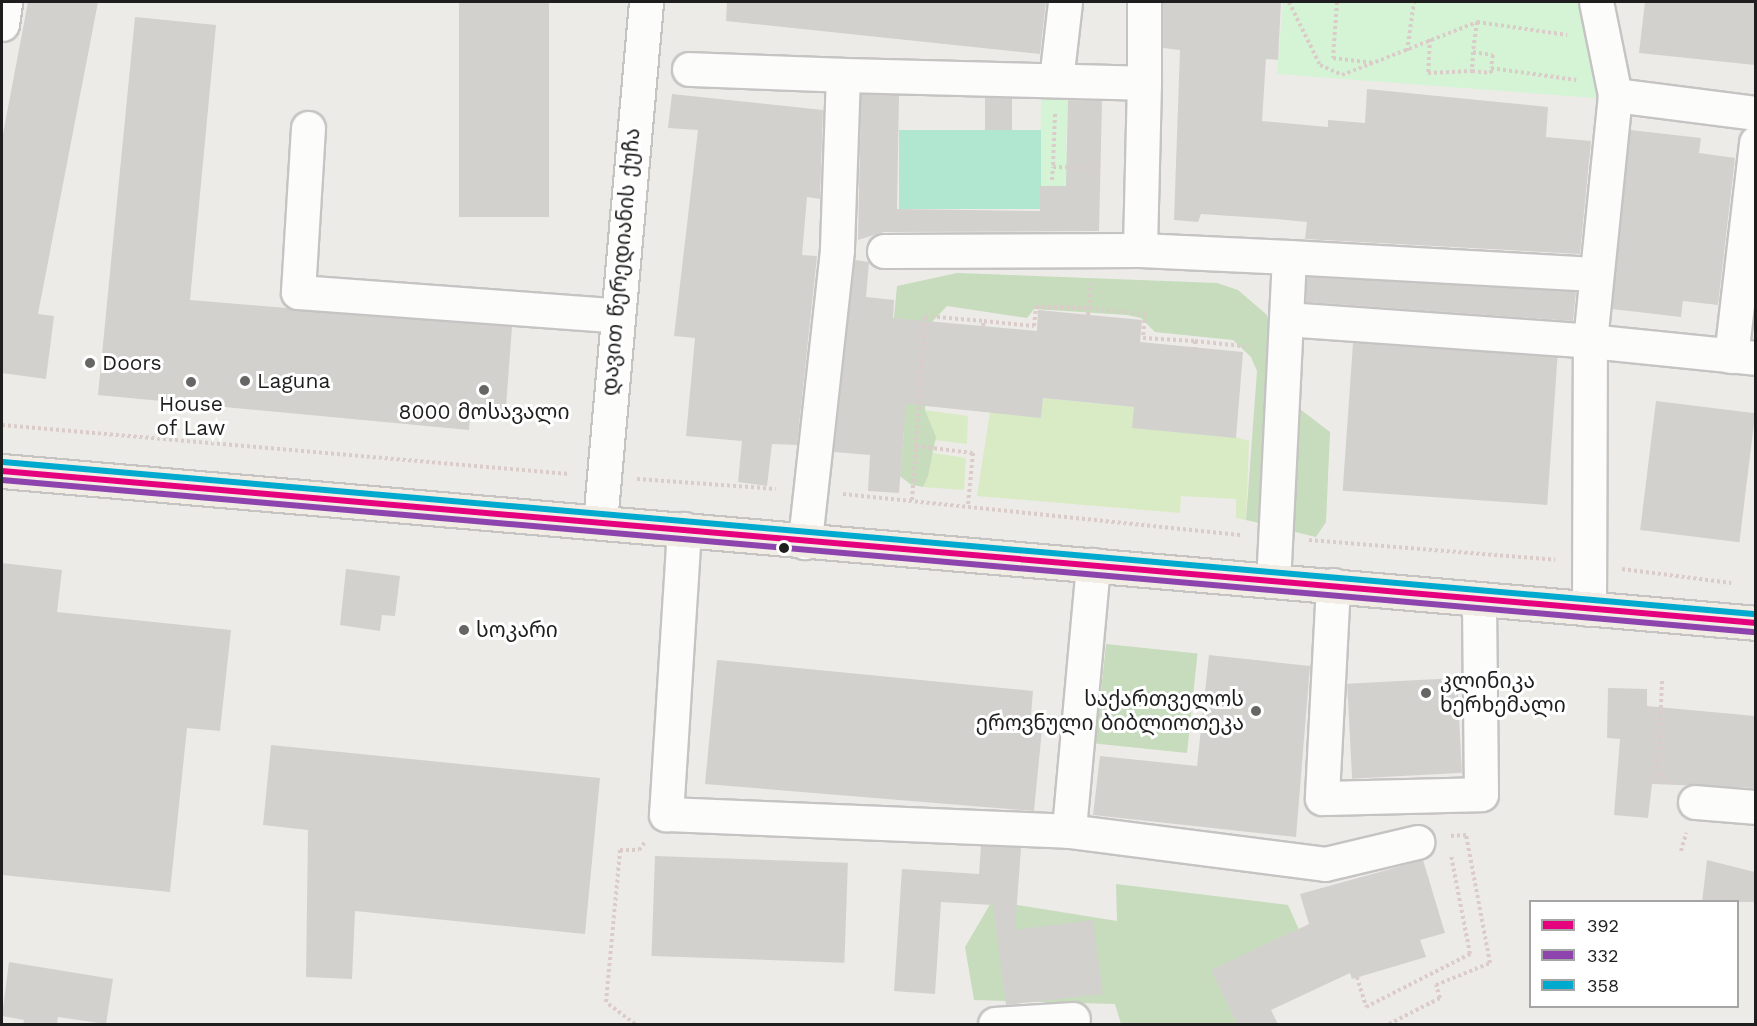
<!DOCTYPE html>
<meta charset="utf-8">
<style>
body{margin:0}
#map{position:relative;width:1757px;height:1026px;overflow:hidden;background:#edebe7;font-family:"Work Sans","Noto Sans Georgian",sans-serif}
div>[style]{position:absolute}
.grass>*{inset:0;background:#d9ebc5}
.forest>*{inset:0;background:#c6dcbc;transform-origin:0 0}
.park>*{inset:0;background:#d4f4d5}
.pitch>*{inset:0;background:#b1e6d0;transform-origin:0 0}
.building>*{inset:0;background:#d3d1ce;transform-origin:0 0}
.path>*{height:4px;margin-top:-2px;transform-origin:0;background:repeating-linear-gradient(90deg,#dbccca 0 3px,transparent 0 6px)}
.roads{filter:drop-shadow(2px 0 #c5c4c3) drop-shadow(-2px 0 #c5c4c3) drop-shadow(0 2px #c5c4c3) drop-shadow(0 -2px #c5c4c3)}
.minor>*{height:33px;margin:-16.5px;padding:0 16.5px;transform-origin:16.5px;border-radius:16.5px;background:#fcfcfb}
.major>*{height:33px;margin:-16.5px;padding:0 16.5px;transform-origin:16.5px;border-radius:16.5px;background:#f1ece4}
.bus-1>*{height:6px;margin:-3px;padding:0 3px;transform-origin:3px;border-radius:3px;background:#e5007d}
.bus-2>*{height:6px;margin:-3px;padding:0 3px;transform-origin:3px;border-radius:3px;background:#8e44ad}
.bus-3>*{height:6px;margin:-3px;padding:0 3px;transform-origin:3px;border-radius:3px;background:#00a9ce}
.dots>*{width:16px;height:16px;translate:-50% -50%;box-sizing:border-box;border:3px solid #fff;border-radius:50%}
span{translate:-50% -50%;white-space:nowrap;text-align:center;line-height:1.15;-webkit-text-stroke:6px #fff;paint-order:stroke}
.street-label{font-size:21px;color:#1e1e1e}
.poi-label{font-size:21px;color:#1e1e1e}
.left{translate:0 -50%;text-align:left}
.right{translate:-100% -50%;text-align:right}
.frame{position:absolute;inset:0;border:3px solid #1e1e1e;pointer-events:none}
.legend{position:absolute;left:1529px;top:900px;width:210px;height:108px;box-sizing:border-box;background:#fff;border:2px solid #a5a5a5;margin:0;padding:8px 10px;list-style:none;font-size:18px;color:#1e1e1e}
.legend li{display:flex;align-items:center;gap:12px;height:30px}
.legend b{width:30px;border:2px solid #a5a5a5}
</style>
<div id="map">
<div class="grass">
<div style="clip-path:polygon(1043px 398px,1134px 407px,1249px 441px,1246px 520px,1236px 518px,1236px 499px,1181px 496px,1180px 513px,977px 496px,990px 412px,1041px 417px)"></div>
<div style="clip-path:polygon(925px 410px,968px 416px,967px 444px,935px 440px)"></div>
<div style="clip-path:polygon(933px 453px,966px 458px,964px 490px,923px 487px)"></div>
</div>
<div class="forest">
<div style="clip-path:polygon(957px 273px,1217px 283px,1238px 290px,1267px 315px,1292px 403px,1330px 432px,1326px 522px,1316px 537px,1246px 520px,1257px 371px,1251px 357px,1233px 340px,1155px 332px,1141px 318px,1127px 315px,1034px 309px,1027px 318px,947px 306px,930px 324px,925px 410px,936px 437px,928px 476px,923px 487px,910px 484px,900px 476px,904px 429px,883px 428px,897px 286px)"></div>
<div style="left:1106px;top:644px;width:92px;height:100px;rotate:6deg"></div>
<div style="clip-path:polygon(1116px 884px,1288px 905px,1300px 932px,1242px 959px,1267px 1024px,1121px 1024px,1115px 1004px,974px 1000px,965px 947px,992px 901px,1117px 921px)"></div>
</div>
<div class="park">
<div style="clip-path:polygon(1283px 2px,1583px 2px,1608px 99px,1277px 74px)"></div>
<div style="clip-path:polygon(1041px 94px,1068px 95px,1066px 150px,1100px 151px,1069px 186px,1040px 186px)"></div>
</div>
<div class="pitch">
<div style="left:899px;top:130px;width:142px;height:79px"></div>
</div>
<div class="building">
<div style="clip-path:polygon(28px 2px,98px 2px,38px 314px,54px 316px,46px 379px,2px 373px,2px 139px)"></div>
<div style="left:459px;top:2px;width:90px;height:215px"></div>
<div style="clip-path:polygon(727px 2px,1046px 2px,1040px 54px,726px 21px)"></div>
<div style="clip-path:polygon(1163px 2px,1281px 2px,1278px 60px,1266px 59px,1262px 121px,1328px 127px,1328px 120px,1365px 123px,1367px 89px,1548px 107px,1546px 137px,1591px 141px,1580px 254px,1305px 239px,1307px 222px,1276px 219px,1201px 214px,1198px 222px,1174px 220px,1180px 50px,1163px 48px)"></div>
<div style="clip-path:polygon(1645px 2px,1755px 2px,1755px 65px,1639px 53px)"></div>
<div style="clip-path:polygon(135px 17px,216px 25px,190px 300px,512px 327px,505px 420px,470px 417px,469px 430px,98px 395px)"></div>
<div style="clip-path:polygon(672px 94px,823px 110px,820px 199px,807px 197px,802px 255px,817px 256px,797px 445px,772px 444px,767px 486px,738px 482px,742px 441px,686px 436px,695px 338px,674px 336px,698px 130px,668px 128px)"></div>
<div style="clip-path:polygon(861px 94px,899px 95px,897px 209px,1040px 211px,1040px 186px,1066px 186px,1068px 100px,1102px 101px,1099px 231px,884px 232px,858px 240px)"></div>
<div style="left:985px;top:98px;width:27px;height:32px"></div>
<div style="clip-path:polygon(1630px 130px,1701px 138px,1699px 153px,1735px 158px,1718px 305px,1683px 301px,1681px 317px,1612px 309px)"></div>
<div style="clip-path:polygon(855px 260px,869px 262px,866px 297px,894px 300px,893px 318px,1037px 331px,1038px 310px,1142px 320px,1140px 342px,1243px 352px,1236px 438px,1132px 428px,1134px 407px,1043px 398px,1041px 418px,906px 404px,899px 493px,868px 491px,870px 455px,834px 452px)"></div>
<div style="clip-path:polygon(1307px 277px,1576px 292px,1573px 321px,1306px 302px)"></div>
<div style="left:1353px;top:343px;width:205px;height:148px;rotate:4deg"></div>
<div style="left:1656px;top:401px;width:100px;height:130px;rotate:7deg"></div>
<div style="clip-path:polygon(2px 563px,62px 570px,57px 612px,231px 630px,220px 731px,187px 728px,170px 892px,2px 875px)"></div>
<div style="clip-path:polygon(346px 569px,400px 576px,395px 616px,382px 615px,380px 631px,340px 625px)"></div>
<div style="clip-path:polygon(1209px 655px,1310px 666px,1296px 837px,1093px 815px,1100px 756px,1197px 766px)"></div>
<div style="clip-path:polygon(717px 660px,1033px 691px,1030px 728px,1042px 729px,1034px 811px,705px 784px)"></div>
<div style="left:1457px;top:678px;width:95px;height:110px;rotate:87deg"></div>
<div style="clip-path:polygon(1608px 688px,1647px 689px,1647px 706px,1755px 716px,1755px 788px,1652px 784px,1648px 818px,1614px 815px,1620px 739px,1607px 738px)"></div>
<div style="clip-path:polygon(271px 745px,600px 778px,585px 934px,355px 911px,352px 979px,306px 977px,308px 830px,263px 825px)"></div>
<div style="clip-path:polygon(981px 846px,1021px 848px,1015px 930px,1093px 920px,1103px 994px,1006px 1005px,993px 905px,941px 902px,935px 994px,894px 991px,902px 869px,979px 874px)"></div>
<div style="left:655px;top:856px;width:193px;height:100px;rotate:2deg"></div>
<div style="clip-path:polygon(1423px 860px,1445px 933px,1420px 940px,1426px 957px,1352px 979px,1350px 973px,1271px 1010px,1278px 1024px,1237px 1024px,1211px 970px,1309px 924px,1300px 894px)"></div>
<div style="clip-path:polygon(1707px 860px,1755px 872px,1755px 902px,1702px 902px)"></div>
<div style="clip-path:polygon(9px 962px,113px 979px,106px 1024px,58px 1017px,57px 1024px,23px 1024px,24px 1020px,2px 1016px)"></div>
</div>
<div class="path">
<div style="left:1289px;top:2px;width:70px;rotate:63.8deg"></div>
<div style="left:1320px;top:65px;width:24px;rotate:24deg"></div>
<div style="left:1342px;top:75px;width:145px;rotate:-21.4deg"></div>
<div style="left:1477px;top:22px;width:91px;rotate:8.2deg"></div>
<div style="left:1337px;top:2px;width:56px;rotate:94.1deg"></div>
<div style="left:1333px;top:58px;width:41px;rotate:7deg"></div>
<div style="left:1477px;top:22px;width:30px;rotate:98deg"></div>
<div style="left:1473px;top:52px;width:20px;rotate:9deg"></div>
<div style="left:1493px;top:55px;width:13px;rotate:99deg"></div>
<div style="left:1491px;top:68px;width:86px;rotate:8deg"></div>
<div style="left:1430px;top:39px;width:34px;rotate:93deg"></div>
<div style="left:1428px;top:73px;width:44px;rotate:-2.6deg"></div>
<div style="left:1407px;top:51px;width:49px;rotate:-81.9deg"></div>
<div style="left:1473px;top:52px;width:19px;rotate:93deg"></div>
<div style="left:1472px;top:71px;width:19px;rotate:6deg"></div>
<div style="left:1491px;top:73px;width:5px;rotate:-90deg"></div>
<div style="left:1055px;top:114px;width:53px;rotate:92.2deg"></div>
<div style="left:1053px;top:167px;width:40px;rotate:1.4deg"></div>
<div style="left:1052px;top:180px;width:13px;rotate:-86deg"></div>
<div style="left:1088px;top:315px;width:32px;rotate:-85deg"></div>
<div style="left:983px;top:326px;width:5px;rotate:-79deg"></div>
<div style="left:984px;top:321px;width:50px;rotate:5.7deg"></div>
<div style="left:1034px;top:326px;width:19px;rotate:-84deg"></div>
<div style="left:1036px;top:307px;width:53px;rotate:1.1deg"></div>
<div style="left:1089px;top:308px;width:56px;rotate:6.1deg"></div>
<div style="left:1145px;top:314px;width:24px;rotate:95deg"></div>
<div style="left:1143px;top:338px;width:52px;rotate:3.3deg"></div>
<div style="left:1195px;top:341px;width:7px;rotate:90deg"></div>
<div style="left:1195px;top:341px;width:56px;rotate:6.1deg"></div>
<div style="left:2px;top:425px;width:569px;rotate:4.94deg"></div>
<div style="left:916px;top:446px;width:57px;rotate:7deg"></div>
<div style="left:973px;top:453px;width:52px;rotate:95.5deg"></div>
<div style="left:637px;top:479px;width:139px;rotate:4.1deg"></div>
<div style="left:843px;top:494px;width:401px;rotate:5.9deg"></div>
<div style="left:912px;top:500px;width:184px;rotate:-86deg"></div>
<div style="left:925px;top:316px;width:59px;rotate:4.8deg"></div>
<div style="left:1309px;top:540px;width:247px;rotate:4.6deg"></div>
<div style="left:1622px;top:569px;width:110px;rotate:7.3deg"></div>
<div style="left:1662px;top:681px;width:93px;rotate:92.5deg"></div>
<div style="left:1658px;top:774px;width:14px;rotate:34deg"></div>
<div style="left:1681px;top:851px;width:19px;rotate:-74deg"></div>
<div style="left:1357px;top:977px;width:31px;rotate:73deg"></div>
<div style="left:1366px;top:1007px;width:117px;rotate:-27deg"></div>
<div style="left:1470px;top:954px;width:101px;rotate:-100.9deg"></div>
<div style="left:635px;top:1024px;width:36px;rotate:-143deg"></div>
<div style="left:606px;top:1002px;width:153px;rotate:-84.7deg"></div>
<div style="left:620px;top:850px;width:19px"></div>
<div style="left:639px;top:850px;width:10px;rotate:-53deg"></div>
<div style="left:1389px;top:1024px;width:57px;rotate:-27deg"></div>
<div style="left:1440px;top:998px;width:14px;rotate:-107deg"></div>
<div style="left:1436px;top:985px;width:58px;rotate:-22.2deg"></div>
<div style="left:1490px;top:963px;width:130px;rotate:-100.6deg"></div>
<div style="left:1466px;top:835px;width:16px;rotate:176deg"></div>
</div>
<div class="roads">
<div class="minor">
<div style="left:2px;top:24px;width:22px;rotate:-82deg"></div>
<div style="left:689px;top:69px;width:154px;rotate:2.2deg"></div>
<div style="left:843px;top:75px;width:175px;rotate:92deg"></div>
<div style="left:837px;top:250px;width:294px;rotate:96.3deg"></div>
<div style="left:843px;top:75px;width:301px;rotate:1.5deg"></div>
<div style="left:1144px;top:83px;width:167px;rotate:91.4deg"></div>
<div style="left:1140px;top:250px;width:149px;rotate:2.7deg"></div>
<div style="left:1289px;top:257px;width:322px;rotate:92.8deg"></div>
<div style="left:1056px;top:80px;width:79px;rotate:-83.4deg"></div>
<div style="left:1144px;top:83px;width:81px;rotate:-90deg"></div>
<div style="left:1615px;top:95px;width:142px;rotate:7.3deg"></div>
<div style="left:308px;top:128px;width:164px;rotate:93.5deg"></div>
<div style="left:298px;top:292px;width:317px;rotate:4.2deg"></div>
<div style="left:884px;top:251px;width:256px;rotate:-0.2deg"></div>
<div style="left:1289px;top:257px;width:306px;rotate:3.2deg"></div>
<div style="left:1286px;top:319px;width:305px;rotate:4.1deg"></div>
<div style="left:1590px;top:341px;width:247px;rotate:-84.2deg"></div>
<div style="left:1615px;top:95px;width:95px;rotate:-101.5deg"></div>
<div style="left:1731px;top:356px;width:215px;rotate:-83.3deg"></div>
<div style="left:600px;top:522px;width:522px;rotate:-84.94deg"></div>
<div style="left:684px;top:529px;width:286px;rotate:93.6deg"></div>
<div style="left:666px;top:814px;width:403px;rotate:2.4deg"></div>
<div style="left:1093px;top:565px;width:267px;rotate:95.2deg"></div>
<div style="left:1069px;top:831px;width:258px;rotate:7.3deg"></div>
<div style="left:1325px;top:864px;width:95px;rotate:-13.4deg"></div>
<div style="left:1333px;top:585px;width:213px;rotate:93deg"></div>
<div style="left:1322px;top:798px;width:159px;rotate:-1.4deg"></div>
<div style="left:1481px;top:794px;width:193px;rotate:-90.6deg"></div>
<div style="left:1589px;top:609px;width:268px;rotate:-89.8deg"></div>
<div style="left:1590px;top:341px;width:167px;rotate:5.8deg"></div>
<div style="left:1695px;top:802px;width:61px;rotate:4.7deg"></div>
<div style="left:995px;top:1024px;width:78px;rotate:-3.7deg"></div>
</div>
<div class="major">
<div style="left:2px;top:471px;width:1761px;rotate:4.95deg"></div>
</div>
</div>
<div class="bus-1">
<div style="left:2px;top:471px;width:1761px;rotate:4.95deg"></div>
</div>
<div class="bus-2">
<div style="left:2px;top:480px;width:1760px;rotate:4.96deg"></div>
</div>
<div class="bus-3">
<div style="left:3px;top:462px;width:1760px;rotate:4.96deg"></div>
</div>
<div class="dots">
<div style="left:90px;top:363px;background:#666664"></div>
<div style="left:245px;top:381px;background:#666664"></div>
<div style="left:191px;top:382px;background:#666664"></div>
<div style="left:484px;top:390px;background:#666664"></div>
<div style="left:784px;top:548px;background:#1e1e1e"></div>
<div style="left:464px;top:630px;background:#666664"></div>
<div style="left:1426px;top:693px;background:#666664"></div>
<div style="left:1256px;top:711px;background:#666664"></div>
</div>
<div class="street-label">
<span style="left:621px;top:262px;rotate:-85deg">დავით წერედიანის ქუჩა</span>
</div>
<div class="poi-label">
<span class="left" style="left:102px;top:363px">Doors</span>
<span class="left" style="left:257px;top:381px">Laguna</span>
<span style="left:191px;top:416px">House<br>of Law</span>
<span style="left:484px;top:412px">8000 მოსავალი</span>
<span class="left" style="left:476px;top:630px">სოკარი</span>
<span class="left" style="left:1440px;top:693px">კლინიკა<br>ხერხემალი</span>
<span class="right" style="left:1244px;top:711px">საქართველოს<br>ეროვნული ბიბლიოთეკა</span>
</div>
<div class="frame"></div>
<ul class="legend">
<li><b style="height:8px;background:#e5007d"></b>392</li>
<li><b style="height:8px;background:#8e44ad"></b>332</li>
<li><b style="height:8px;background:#00a9ce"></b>358</li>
</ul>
</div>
